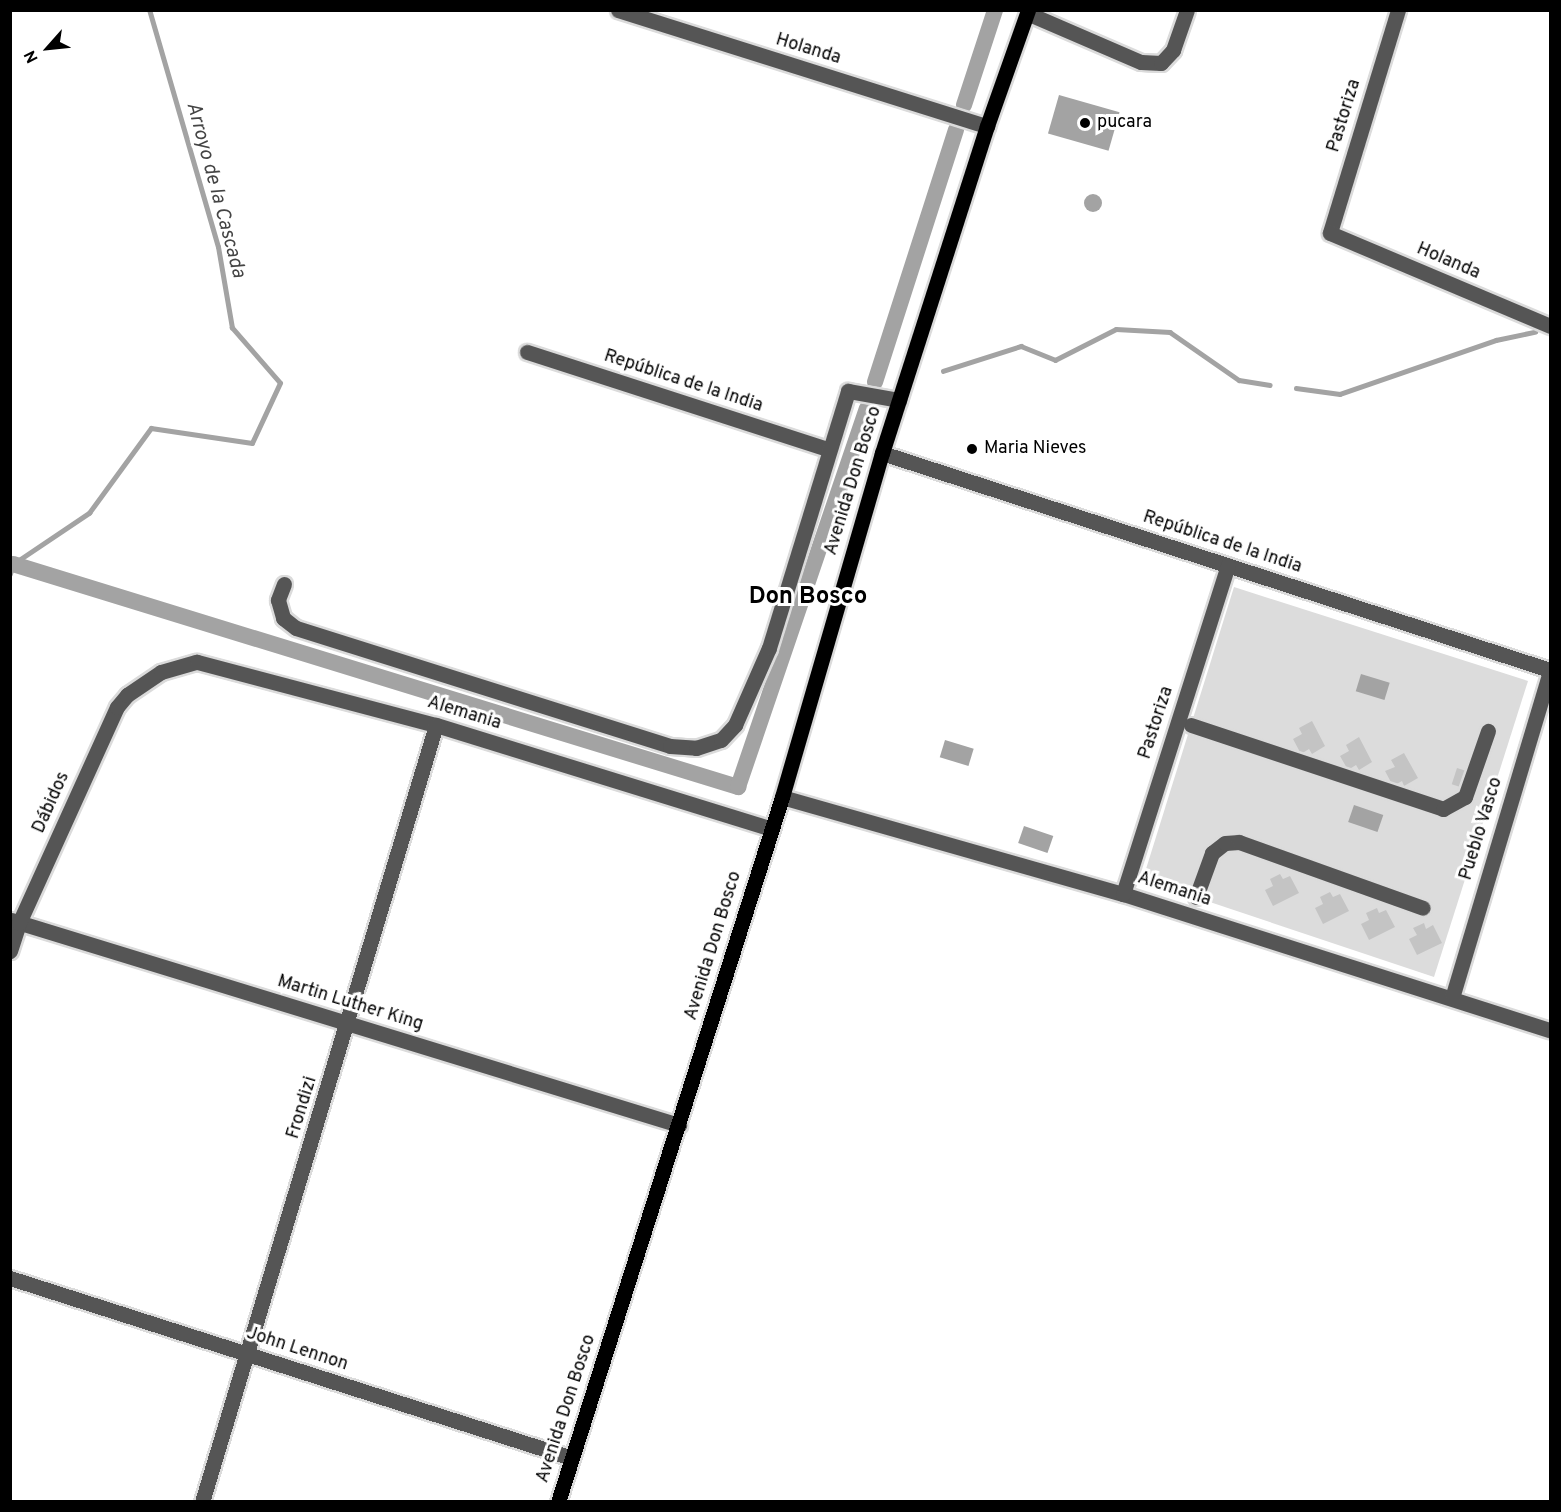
<!DOCTYPE html>
<meta charset="utf-8">
<style>
body{margin:0}
#map{position:relative;width:1561px;height:1512px;overflow:hidden;background:#fff;font-family:Overpass,sans-serif}
div>[style]{position:absolute}
.green>*{inset:0;background:#dcdcdc}
.water>*{inset:0;background:#a3a3a3;transform-origin:0 0}
.round{border-radius:50%}
.stream>*{height:4.5px;margin:-2.25px;padding:0 2.25px;transform-origin:2.25px;border-radius:2.25px;background:#a3a3a3}
.canal>*{height:16px;margin:-8px;padding:0 8px;transform-origin:8px;border-radius:8px;background:#a3a3a3}
.building>*{inset:0;background:#c4c4c4;transform-origin:0 0}
.roads{filter:drop-shadow(2px 0 #dbdbdb) drop-shadow(-2px 0 #dbdbdb) drop-shadow(0 2px #dbdbdb) drop-shadow(0 -2px #dbdbdb)}
.minor>*{height:15px;margin:-7.5px;padding:0 7.5px;transform-origin:7.5px;border-radius:7.5px;background:#555}
.major>*{height:15px;margin:-7.5px;padding:0 7.5px;transform-origin:7.5px;border-radius:7.5px;background:#000}
.dots>*{width:16px;height:16px;translate:-50% -50%;box-sizing:border-box;border:3px solid #fff;border-radius:50%}
span{translate:-50% -50%;white-space:nowrap;text-align:center;line-height:1.15;-webkit-text-stroke:6px #fff;paint-order:stroke}
.street-label{font-size:18px;color:#000}
.poi-label{font-size:18px;color:#000}
.left{translate:0 -50%;text-align:left}
.water-label{font-size:20px;color:#444;font-style:italic}
.district-label{font-size:24px;color:#000;font-weight:700}
.frame{position:absolute;inset:0;border:12px solid #000;pointer-events:none}
.north{position:absolute;left:18px;top:18px;width:60px;height:60px;-webkit-text-stroke:4px #fff;paint-order:stroke;rotate:243deg;font-size:16px;font-weight:700;line-height:24px;text-align:center;color:#000}
.north::after{content:'';display:block;margin:auto;width:21px;height:27px;background:#000;clip-path:polygon(50% 0,100% 100%,50% 72%,0 100%)}
</style>
<div id="map">
<div class="green">
<div style="clip-path:polygon(1234px 587px,1528px 681px,1434px 977px,1150px 882px,1146px 869px)"></div>
</div>
<div class="water">
<div style="left:1059px;top:95px;width:63px;height:40px;rotate:16deg"></div>
<div class="round" style="left:1084px;top:194px;width:18px;height:18px"></div>
<div style="left:1361px;top:674px;width:30px;height:18px;rotate:17deg"></div>
<div style="left:945px;top:740px;width:30px;height:18px;rotate:17deg"></div>
<div style="left:1354px;top:805px;width:31px;height:18px;rotate:19deg"></div>
<div style="left:1024px;top:826px;width:31px;height:18px;rotate:19deg"></div>
</div>
<div class="stream">
<div style="left:943px;top:371px;width:82px;rotate:-17.8deg"></div>
<div style="left:1021px;top:346px;width:37px;rotate:22deg"></div>
<div style="left:1055px;top:360px;width:68px;rotate:-26.9deg"></div>
<div style="left:1116px;top:329px;width:54px;rotate:3.2deg"></div>
<div style="left:1170px;top:332px;width:84px;rotate:34.8deg"></div>
<div style="left:1239px;top:380px;width:31px;rotate:9deg"></div>
<div style="left:1296px;top:388px;width:44px;rotate:7.8deg"></div>
<div style="left:1340px;top:394px;width:165px;rotate:-19.1deg"></div>
<div style="left:1496px;top:340px;width:40px;rotate:-12deg"></div>
<div style="left:10px;top:574px;width:10px;rotate:-73deg"></div>
<div style="left:13px;top:564px;width:92px;rotate:-33.9deg"></div>
<div style="left:89px;top:513px;width:105px;rotate:-53.9deg"></div>
<div style="left:151px;top:428px;width:102px;rotate:8.4deg"></div>
<div style="left:252px;top:443px;width:66px;rotate:-65deg"></div>
<div style="left:280px;top:383px;width:73px;rotate:-131.1deg"></div>
<div style="left:232px;top:328px;width:82px;rotate:-99.8deg"></div>
<div style="left:218px;top:247px;width:247px;rotate:-106.2deg"></div>
</div>
<div class="canal">
<div style="left:964px;top:105px;width:100px;rotate:-71.9deg"></div>
<div style="left:875px;top:382px;width:265px;rotate:-72.2deg"></div>
<div style="left:13px;top:564px;width:759px;rotate:17.1deg"></div>
<div style="left:738px;top:787px;width:400px;rotate:-71.2deg"></div>
</div>
<div class="building">
<div style="clip-path:polygon(1312px 721px,1325px 746px,1312px 754px,1309px 749px,1301px 754px,1293px 739px,1302px 734px,1299px 728px)"></div>
<div style="clip-path:polygon(1359px 737px,1372px 762px,1359px 770px,1356px 765px,1348px 770px,1340px 756px,1349px 751px,1346px 745px)"></div>
<div style="clip-path:polygon(1404px 753px,1418px 778px,1404px 786px,1402px 781px,1393px 786px,1385px 771px,1395px 767px,1391px 760px)"></div>
<div style="left:1457px;top:768px;width:9px;height:17px;rotate:18deg"></div>
<div style="clip-path:polygon(1280px 874px,1283px 879px,1290px 876px,1299px 893px,1273px 906px,1265px 890px,1273px 886px,1270px 879px)"></div>
<div style="clip-path:polygon(1330px 892px,1333px 897px,1340px 894px,1349px 911px,1323px 924px,1315px 908px,1323px 904px,1320px 897px)"></div>
<div style="clip-path:polygon(1377px 908px,1379px 913px,1386px 910px,1395px 927px,1369px 940px,1361px 924px,1369px 920px,1366px 913px)"></div>
<div style="clip-path:polygon(1424px 923px,1426px 929px,1433px 925px,1442px 943px,1417px 955px,1409px 939px,1417px 935px,1413px 928px)"></div>
</div>
<div class="roads">
<div class="minor">
<div style="left:618px;top:10px;width:387px;rotate:17.5deg"></div>
<div style="left:1398px;top:10px;width:233px;rotate:107deg"></div>
<div style="left:1330px;top:233px;width:239px;rotate:22.9deg"></div>
<div style="left:1027px;top:13px;width:124px;rotate:23.3deg"></div>
<div style="left:1141px;top:62px;width:20px;rotate:3deg"></div>
<div style="left:1161px;top:63px;width:18px;rotate:-47deg"></div>
<div style="left:1173px;top:50px;width:42px;rotate:-70.7deg"></div>
<div style="left:527px;top:352px;width:315px;rotate:17.9deg"></div>
<div style="left:882px;top:453px;width:702px;rotate:18deg"></div>
<div style="left:284px;top:584px;width:17px;rotate:111deg"></div>
<div style="left:278px;top:600px;width:19px;rotate:74deg"></div>
<div style="left:283px;top:618px;width:16px;rotate:38deg"></div>
<div style="left:296px;top:628px;width:392px;rotate:17.5deg"></div>
<div style="left:670px;top:746px;width:26px;rotate:4deg"></div>
<div style="left:696px;top:748px;width:26px;rotate:-18deg"></div>
<div style="left:721px;top:740px;width:21px;rotate:-47deg"></div>
<div style="left:735px;top:725px;width:84px;rotate:-66.2deg"></div>
<div style="left:769px;top:648px;width:269px;rotate:-72.9deg"></div>
<div style="left:848px;top:391px;width:52px;rotate:10deg"></div>
<div style="left:1191px;top:725px;width:266px;rotate:18.4deg"></div>
<div style="left:1443px;top:809px;width:25px;rotate:-29deg"></div>
<div style="left:1465px;top:797px;width:70px;rotate:-70.8deg"></div>
<div style="left:782px;top:797px;width:355px;rotate:15.9deg"></div>
<div style="left:1123px;top:894px;width:448px;rotate:17.7deg"></div>
<div style="left:1123px;top:894px;width:345px;rotate:-72.3deg"></div>
<div style="left:1196px;top:897px;width:47px;rotate:-70deg"></div>
<div style="left:1212px;top:853px;width:16px;rotate:-38deg"></div>
<div style="left:1225px;top:843px;width:14px;rotate:-4deg"></div>
<div style="left:1239px;top:842px;width:195px;rotate:19.7deg"></div>
<div style="left:11px;top:920px;width:699px;rotate:17.06deg"></div>
<div style="left:10px;top:951px;width:29px;rotate:-72deg"></div>
<div style="left:19px;top:923px;width:237px;rotate:-65.6deg"></div>
<div style="left:117px;top:707px;width:16px;rotate:-50deg"></div>
<div style="left:127px;top:695px;width:41px;rotate:-34.1deg"></div>
<div style="left:161px;top:672px;width:37px;rotate:-16deg"></div>
<div style="left:197px;top:662px;width:247px;rotate:14.8deg"></div>
<div style="left:436px;top:725px;width:351px;rotate:17.2deg"></div>
<div style="left:1452px;top:998px;width:341px;rotate:-73.3deg"></div>
<div style="left:10px;top:1278px;width:590px;rotate:17.76deg"></div>
<div style="left:202px;top:1502px;width:811px;rotate:-73.24deg"></div>
</div>
<div class="major">
<div style="left:558px;top:1502px;width:740px;rotate:-72.37deg"></div>
<div style="left:782px;top:797px;width:358px;rotate:-73.8deg"></div>
<div style="left:882px;top:453px;width:343px;rotate:-72.2deg"></div>
<div style="left:987px;top:126px;width:123px;rotate:-70.5deg"></div>
</div>
</div>
<div class="dots">
<div style="left:1085px;top:123px;background:#000"></div>
<div style="left:972px;top:449px;background:#000"></div>
</div>
<div class="street-label">
<span style="left:808px;top:50px;rotate:17deg">Holanda</span>
<span style="left:1345px;top:116px;rotate:-73deg">Pastoriza</span>
<span style="left:1448px;top:262px;rotate:23deg">Holanda</span>
<span style="left:683px;top:382px;rotate:18deg">República de la India</span>
<span style="left:854px;top:481px;rotate:-73deg">Avenida Don Bosco</span>
<span style="left:1222px;top:543px;rotate:18deg">República de la India</span>
<span style="left:464px;top:714px;rotate:17deg">Alemania</span>
<span style="left:1157px;top:723px;rotate:-72deg">Pastoriza</span>
<span style="left:52px;top:803px;rotate:-66deg">Dábidos</span>
<span style="left:1482px;top:829px;rotate:-73deg">Pueblo Vasco</span>
<span style="left:1174px;top:890px;rotate:18deg">Alemania</span>
<span style="left:714px;top:946px;rotate:-73deg">Avenida Don Bosco</span>
<span style="left:350px;top:1004px;rotate:17deg">Martin Luther King</span>
<span style="left:303px;top:1108px;rotate:-73deg">Frondizi</span>
<span style="left:297px;top:1350px;rotate:18deg">John Lennon</span>
<span style="left:567px;top:1409px;rotate:-72deg">Avenida Don Bosco</span>
</div>
<div class="poi-label">
<span class="left" style="left:1097px;top:123px">pucara</span>
<span class="left" style="left:984px;top:449px">Maria Nieves</span>
</div>
<div class="water-label">
<span style="left:215px;top:190px;rotate:75deg">Arroyo de la Cascada</span>
</div>
<div class="district-label">
<span style="left:808px;top:598px">Don Bosco</span>
</div>
<div class="frame"></div>
<div class="north">N</div>
</div>
